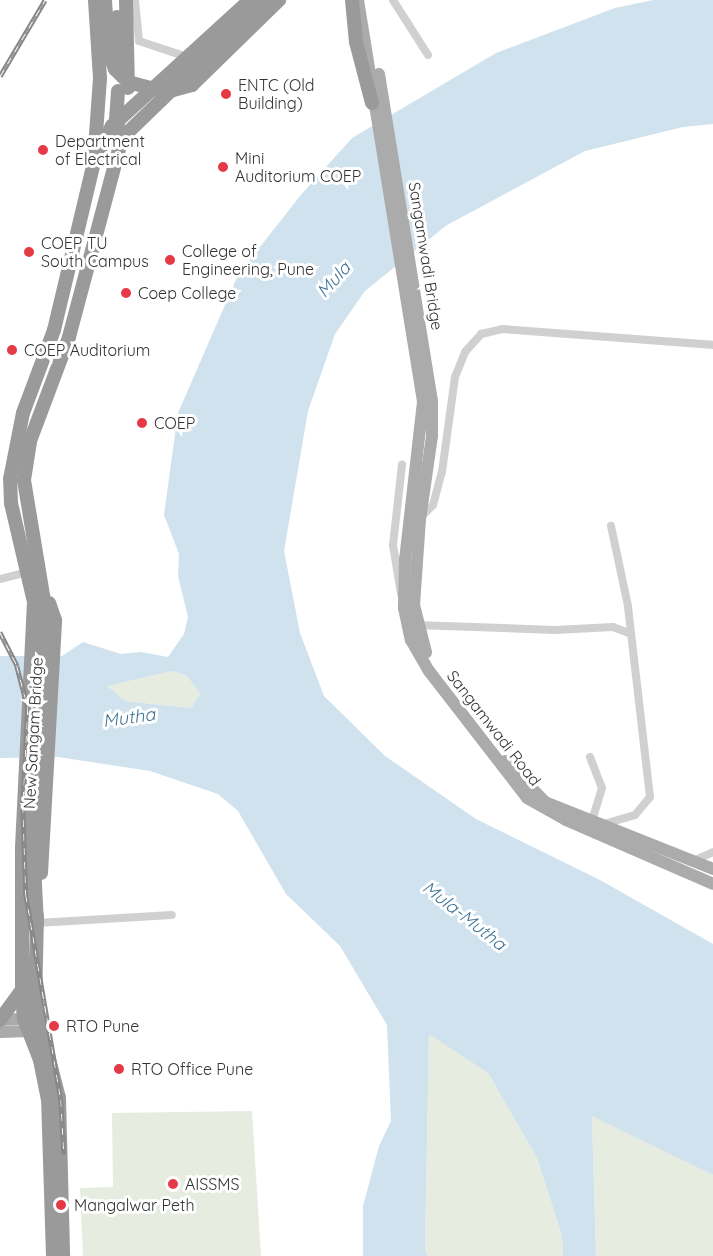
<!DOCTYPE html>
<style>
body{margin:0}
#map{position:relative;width:713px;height:1256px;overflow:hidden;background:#fff;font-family:Quicksand,sans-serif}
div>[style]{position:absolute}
.green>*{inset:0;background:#e6ecdf}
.water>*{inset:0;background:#cfe2ee}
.street>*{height:8px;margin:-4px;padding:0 4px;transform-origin:4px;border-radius:4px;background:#d0d0d0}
.primary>*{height:12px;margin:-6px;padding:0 6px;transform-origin:6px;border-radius:6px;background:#ababab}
.highway>*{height:14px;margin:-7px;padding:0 7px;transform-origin:7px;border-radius:7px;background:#9a9a9a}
.rail>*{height:4.5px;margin-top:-2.25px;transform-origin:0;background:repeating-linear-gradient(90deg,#fff 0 7px,#888 0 14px);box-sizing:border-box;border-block:2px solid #888}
.dots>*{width:16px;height:16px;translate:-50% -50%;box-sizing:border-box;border:3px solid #fff;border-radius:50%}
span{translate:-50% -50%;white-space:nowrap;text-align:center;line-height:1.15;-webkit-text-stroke:6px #fff;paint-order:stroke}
.poi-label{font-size:16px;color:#333}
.left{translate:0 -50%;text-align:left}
.street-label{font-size:16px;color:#333}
.water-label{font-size:18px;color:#3f7597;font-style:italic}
</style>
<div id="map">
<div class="green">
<div style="clip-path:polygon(172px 671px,187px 676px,200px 694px,191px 708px,125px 701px,106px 686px)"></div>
<div style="clip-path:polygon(429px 1033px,488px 1073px,537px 1158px,562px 1236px,563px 1256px,428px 1256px,425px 1250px)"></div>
<div style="clip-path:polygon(252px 1111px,261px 1256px,83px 1256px,80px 1188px,113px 1187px,112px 1113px)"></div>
<div style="clip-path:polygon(592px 1115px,713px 1175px,713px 1256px,596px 1256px)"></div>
</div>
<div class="water">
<div style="clip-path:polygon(evenodd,653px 0,713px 0,713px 124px,683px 127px,585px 151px,447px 225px,365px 291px,335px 334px,308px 411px,284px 551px,300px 633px,324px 696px,385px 756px,476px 819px,600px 880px,713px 944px,713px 1175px,592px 1116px,596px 1256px,563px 1256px,562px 1236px,537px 1158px,488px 1073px,429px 1034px,425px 1250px,428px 1256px,363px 1256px,363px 1206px,379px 1146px,391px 1121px,387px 1025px,340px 946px,286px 894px,238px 811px,218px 794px,150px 771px,58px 757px,0 758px,0 656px,62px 656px,83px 642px,121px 654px,141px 652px,168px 657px,184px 634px,188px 617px,178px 576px,179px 554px,164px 515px,178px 413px,238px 275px,300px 196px,352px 138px,496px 53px,615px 8px,653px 0,172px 671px,187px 676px,200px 694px,191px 708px,125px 701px,107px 686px,172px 671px)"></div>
</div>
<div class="street">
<div style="left:135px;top:0;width:41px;rotate:84.4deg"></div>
<div style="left:139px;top:41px;width:44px;rotate:18.4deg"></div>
<div style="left:393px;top:0;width:65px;rotate:57.5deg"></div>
<div style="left:421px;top:517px;width:17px;rotate:-45deg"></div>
<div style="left:433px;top:505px;width:34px;rotate:-75deg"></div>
<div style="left:442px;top:472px;width:96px;rotate:-82.2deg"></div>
<div style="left:455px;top:377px;width:27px;rotate:-68deg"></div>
<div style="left:465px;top:352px;width:24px;rotate:-48deg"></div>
<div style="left:481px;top:334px;width:22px;rotate:-13deg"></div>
<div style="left:502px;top:329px;width:212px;rotate:4.3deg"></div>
<div style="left:0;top:579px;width:29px;rotate:-14deg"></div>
<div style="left:401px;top:594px;width:50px;rotate:-99.3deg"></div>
<div style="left:393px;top:545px;width:81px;rotate:-83.6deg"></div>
<div style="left:415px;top:625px;width:140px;rotate:2deg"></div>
<div style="left:555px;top:630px;width:58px;rotate:-3deg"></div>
<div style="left:613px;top:627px;width:19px;rotate:21deg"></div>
<div style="left:590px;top:757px;width:33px;rotate:69deg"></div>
<div style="left:602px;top:788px;width:34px;rotate:107deg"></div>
<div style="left:604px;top:824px;width:32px;rotate:-16deg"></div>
<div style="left:635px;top:815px;width:23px;rotate:-50deg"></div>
<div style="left:650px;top:797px;width:192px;rotate:-96.6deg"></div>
<div style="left:628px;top:606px;width:82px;rotate:-102deg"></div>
<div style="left:693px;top:861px;width:22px;rotate:-24deg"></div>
<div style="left:37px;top:923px;width:135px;rotate:-3.4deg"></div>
</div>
<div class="primary">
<div style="left:358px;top:0;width:407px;rotate:80.8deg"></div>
<div style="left:423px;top:402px;width:158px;rotate:96.5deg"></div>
<div style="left:405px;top:559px;width:49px;rotate:91.2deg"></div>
<div style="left:404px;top:608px;width:33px;rotate:78deg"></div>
<div style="left:411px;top:640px;width:36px;rotate:60deg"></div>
<div style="left:429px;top:671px;width:160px;rotate:52.3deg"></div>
<div style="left:527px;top:798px;width:45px;rotate:29.4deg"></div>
<div style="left:566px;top:820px;width:160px;rotate:23.5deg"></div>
<div style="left:379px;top:74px;width:331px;rotate:80.8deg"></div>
<div style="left:432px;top:401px;width:35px;rotate:90deg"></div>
<div style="left:432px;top:436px;width:84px;rotate:98.2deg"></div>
<div style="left:420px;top:519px;width:86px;rotate:94deg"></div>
<div style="left:414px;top:605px;width:49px;rotate:75.7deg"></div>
<div style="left:505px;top:761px;width:57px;rotate:45.7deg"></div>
<div style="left:545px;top:802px;width:181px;rotate:21.7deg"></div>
<div style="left:0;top:1020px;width:34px;rotate:-3deg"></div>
<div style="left:0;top:1032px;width:38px;rotate:-2deg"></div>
</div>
<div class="highway">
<div style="left:105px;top:0;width:49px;rotate:86.5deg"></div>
<div style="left:108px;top:49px;width:21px;rotate:71deg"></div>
<div style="left:115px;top:69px;width:18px;rotate:45deg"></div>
<div style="left:128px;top:82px;width:39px;rotate:15deg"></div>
<div style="left:166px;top:92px;width:27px;rotate:-15deg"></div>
<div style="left:192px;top:85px;width:122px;rotate:-44.3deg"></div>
<div style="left:126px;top:0;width:88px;rotate:88.7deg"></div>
<div style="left:352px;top:0;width:42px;rotate:84.6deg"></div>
<div style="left:356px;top:42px;width:63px;rotate:75.3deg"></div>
<div style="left:117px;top:17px;width:50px;rotate:88.9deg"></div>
<div style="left:122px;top:138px;width:199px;rotate:-44deg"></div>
<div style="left:96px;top:157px;width:35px;rotate:-63deg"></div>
<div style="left:112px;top:126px;width:187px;rotate:-42.4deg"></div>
<div style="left:41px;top:873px;width:253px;rotate:-86.8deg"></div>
<div style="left:55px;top:620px;width:18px;rotate:-109deg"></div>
<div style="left:37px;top:916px;width:89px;rotate:91.3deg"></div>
<div style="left:35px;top:1005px;width:96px;rotate:75.5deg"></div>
<div style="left:59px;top:1098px;width:158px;rotate:88.5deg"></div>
<div style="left:37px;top:923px;width:76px;rotate:-93deg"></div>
<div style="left:33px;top:847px;width:246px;rotate:-87.4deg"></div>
<div style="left:44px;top:601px;width:123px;rotate:-99.4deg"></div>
<div style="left:24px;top:480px;width:39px;rotate:-81deg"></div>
<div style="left:30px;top:441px;width:111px;rotate:-69.4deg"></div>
<div style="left:69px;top:337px;width:206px;rotate:-75.1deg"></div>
<div style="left:122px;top:138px;width:19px;rotate:-108deg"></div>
<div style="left:116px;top:120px;width:29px;rotate:-86deg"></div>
<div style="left:0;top:1020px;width:37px;rotate:-54deg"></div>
<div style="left:53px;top:1256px;width:156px;rotate:-91.8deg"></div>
<div style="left:48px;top:1100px;width:41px;rotate:-101.3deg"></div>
<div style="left:40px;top:1060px;width:44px;rotate:-111.3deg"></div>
<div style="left:24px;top:1019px;width:24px;rotate:-95deg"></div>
<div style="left:22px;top:995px;width:148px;rotate:-90deg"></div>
<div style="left:22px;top:847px;width:245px;rotate:-87.2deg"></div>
<div style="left:34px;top:602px;width:102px;rotate:-103.1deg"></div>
<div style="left:11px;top:503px;width:24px;rotate:-92deg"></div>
<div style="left:10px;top:479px;width:67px;rotate:-78.9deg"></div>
<div style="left:23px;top:413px;width:89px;rotate:-69.5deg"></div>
<div style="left:54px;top:330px;width:173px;rotate:-76.6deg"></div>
<div style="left:94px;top:162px;width:84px;rotate:-85.9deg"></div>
<div style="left:100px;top:78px;width:78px;rotate:-93.7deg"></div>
</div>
<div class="rail">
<div style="left:0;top:76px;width:88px;rotate:-59.4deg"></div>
<div style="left:0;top:632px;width:38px;rotate:63deg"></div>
<div style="left:17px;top:666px;width:43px;rotate:75.3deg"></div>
<div style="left:28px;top:708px;width:98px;rotate:92.9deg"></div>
<div style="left:23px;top:806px;width:89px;rotate:88.1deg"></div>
<div style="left:26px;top:895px;width:208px;rotate:80.3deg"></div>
<div style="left:61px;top:1100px;width:54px;rotate:86.8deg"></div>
</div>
<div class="dots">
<div style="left:226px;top:94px;background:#e63946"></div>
<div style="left:43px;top:150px;background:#e63946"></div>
<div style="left:223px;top:167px;background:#e63946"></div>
<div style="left:29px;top:252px;background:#e63946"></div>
<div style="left:170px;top:260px;background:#e63946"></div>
<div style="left:126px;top:293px;background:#e63946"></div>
<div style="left:12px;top:350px;background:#e63946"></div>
<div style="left:142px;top:423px;background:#e63946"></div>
<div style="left:54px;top:1026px;background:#e63946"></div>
<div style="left:119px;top:1069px;background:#e63946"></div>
<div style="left:173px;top:1184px;background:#e63946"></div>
<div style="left:61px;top:1205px;background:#e63946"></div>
</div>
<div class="poi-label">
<span class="left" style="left:238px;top:94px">ENTC (Old<br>Building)</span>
<span class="left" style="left:55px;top:150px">Department<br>of Electrical</span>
<span class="left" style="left:235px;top:167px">Mini<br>Auditorium COEP</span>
<span class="left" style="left:41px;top:252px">COEP TU<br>South Campus</span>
<span class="left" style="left:182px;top:260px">College of<br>Engineering, Pune</span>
<span class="left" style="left:138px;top:293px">Coep College</span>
<span class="left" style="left:24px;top:350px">COEP Auditorium</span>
<span class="left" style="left:154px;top:423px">COEP</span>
<span class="left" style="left:66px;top:1026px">RTO Pune</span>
<span class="left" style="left:131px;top:1069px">RTO Office Pune</span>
<span class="left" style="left:185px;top:1184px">AISSMS</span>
<span class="left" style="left:74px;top:1205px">Mangalwar Peth</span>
</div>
<div class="street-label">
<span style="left:426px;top:256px;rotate:81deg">Sangamwadi Bridge</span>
<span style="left:494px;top:728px;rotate:52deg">Sangamwadi Road</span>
<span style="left:33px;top:733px;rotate:-87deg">New Sangam Bridge</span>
</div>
<div class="water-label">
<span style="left:334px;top:280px;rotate:-48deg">Mula</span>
<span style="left:129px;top:718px;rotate:-8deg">Mutha</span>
<span style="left:464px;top:916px;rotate:38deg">Mula-Mutha</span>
</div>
</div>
